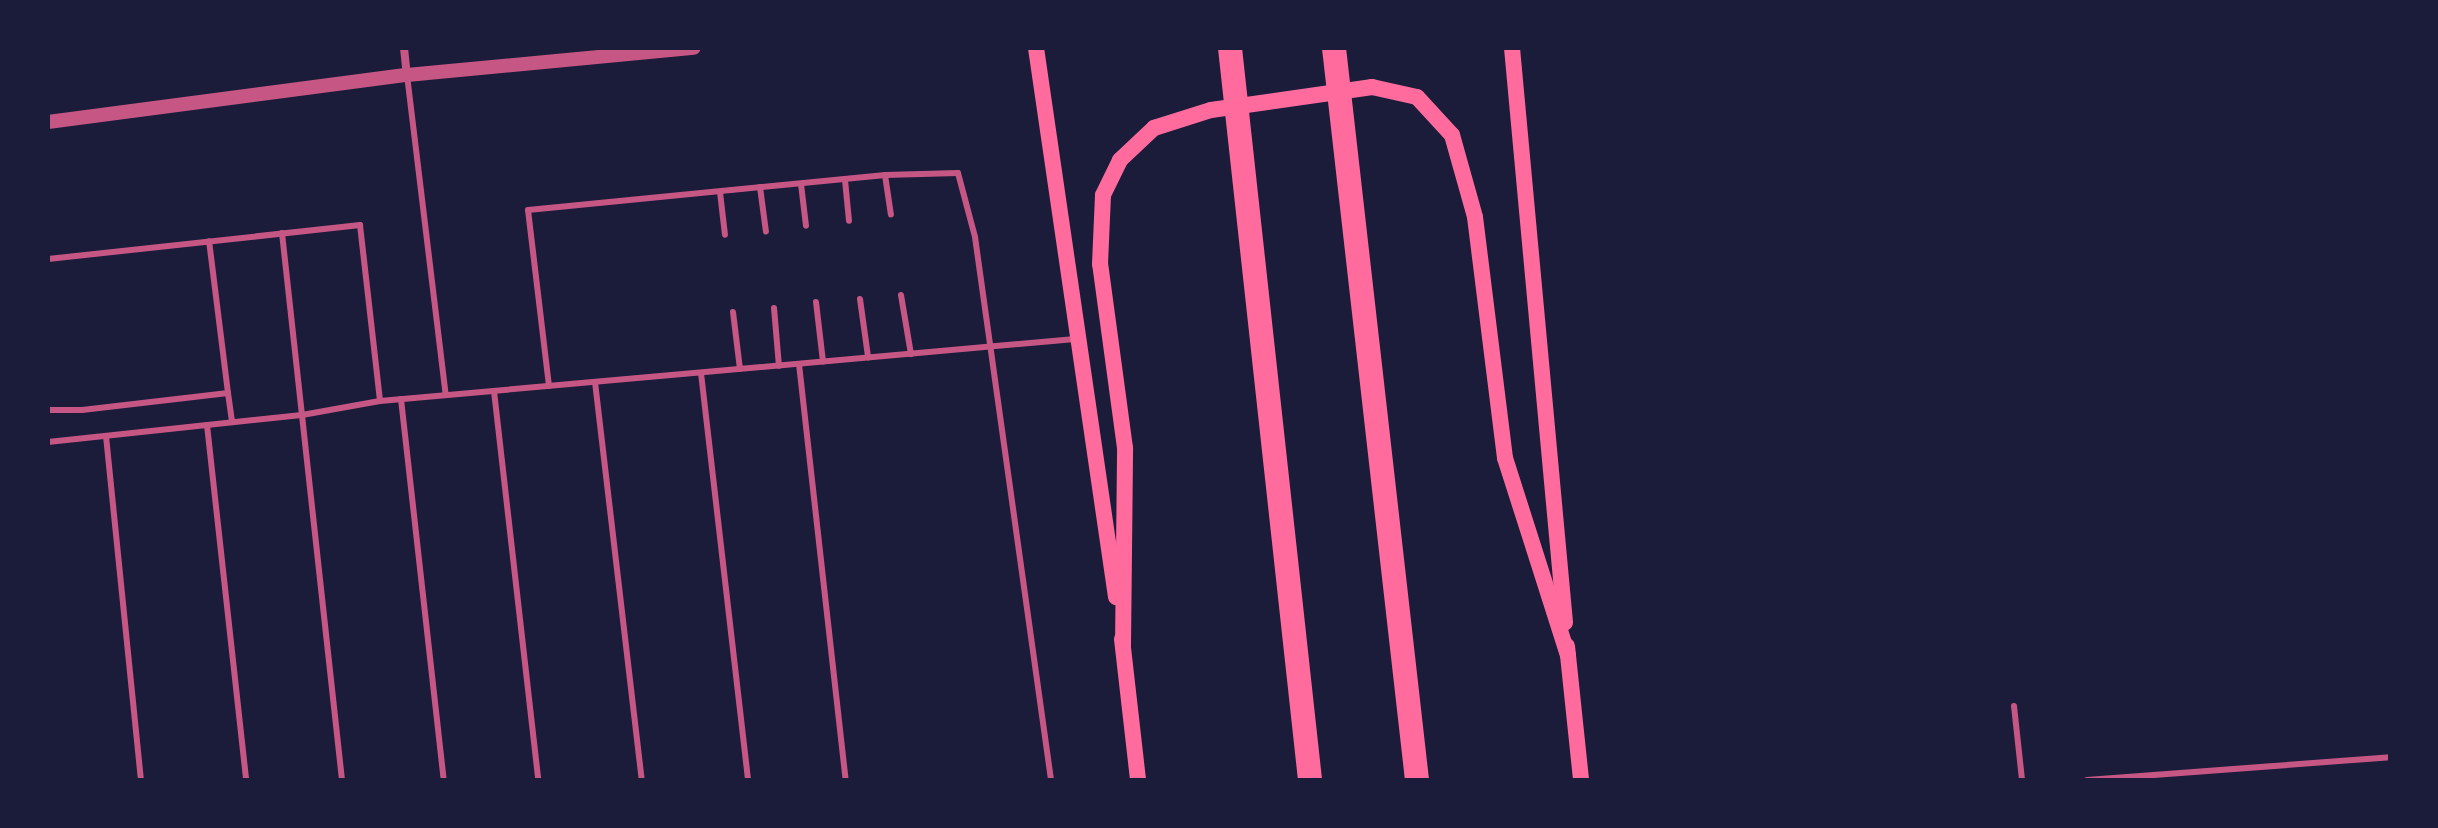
<!DOCTYPE html>
<style>
body{margin:0}
#map{position:relative;width:2438px;height:828px;overflow:hidden;background:#1b1b3a;font-family:"Space Grotesk",sans-serif}
div>[style]{position:absolute}
.service>*{height:6px;margin:-3px;padding:0 3px;transform-origin:3px;border-radius:3px;background:#c65784}
.minor>*{height:8px;margin:-4px;padding:0 4px;transform-origin:4px;border-radius:4px;background:#c65784}
.tertiary>*{height:14px;margin:-7px;padding:0 7px;transform-origin:7px;border-radius:7px;background:#c65784}
.secondary>*{height:16px;margin:-8px;padding:0 8px;transform-origin:8px;border-radius:8px;background:#ff6b9d}
.motorway>*{height:24px;margin:-12px;padding:0 12px;transform-origin:12px;border-radius:12px;background:#ff6b9d}
span{translate:-50% -50%;white-space:nowrap;text-align:center;line-height:1.15;-webkit-text-stroke:8px #1b1b3a;paint-order:stroke}
.frame{position:absolute;inset:0;border:50px solid #1b1b3a;pointer-events:none}
</style>
<div id="map">
<div class="service">
<div style="left:407px;top:75px;width:322px;rotate:83.1deg"></div>
<div style="left:885px;top:175px;width:40px;rotate:81.5deg"></div>
<div style="left:845px;top:180px;width:41px;rotate:84.4deg"></div>
<div style="left:801px;top:184px;width:42px;rotate:83.2deg"></div>
<div style="left:760px;top:187px;width:45px;rotate:82.4deg"></div>
<div style="left:720px;top:192px;width:43px;rotate:83.4deg"></div>
<div style="left:282px;top:233px;width:550px;rotate:83.74deg"></div>
<div style="left:48px;top:259px;width:314px;rotate:-6.2deg"></div>
<div style="left:360px;top:225px;width:177px;rotate:83.5deg"></div>
<div style="left:901px;top:295px;width:60px;rotate:80.4deg"></div>
<div style="left:860px;top:299px;width:59px;rotate:82.1deg"></div>
<div style="left:816px;top:302px;width:60px;rotate:83.3deg"></div>
<div style="left:774px;top:308px;width:58px;rotate:85.1deg"></div>
<div style="left:733px;top:312px;width:57px;rotate:83deg"></div>
<div style="left:799px;top:364px;width:419px;rotate:83.6deg"></div>
<div style="left:701px;top:373px;width:410px;rotate:83.4deg"></div>
<div style="left:595px;top:382px;width:401px;rotate:83.3deg"></div>
<div style="left:549px;top:386px;width:177px;rotate:-96.8deg"></div>
<div style="left:528px;top:210px;width:359px;rotate:-5.6deg"></div>
<div style="left:885px;top:175px;width:73px;rotate:-1.6deg"></div>
<div style="left:958px;top:173px;width:66px;rotate:75.1deg"></div>
<div style="left:975px;top:237px;width:548px;rotate:82.03deg"></div>
<div style="left:494px;top:391px;width:391px;rotate:83.5deg"></div>
<div style="left:228px;top:393px;width:29px;rotate:82deg"></div>
<div style="left:401px;top:399px;width:383px;rotate:83.6deg"></div>
<div style="left:48px;top:410px;width:34px"></div>
<div style="left:82px;top:410px;width:147px;rotate:-6.6deg"></div>
<div style="left:228px;top:393px;width:153px;rotate:-97.1deg"></div>
<div style="left:207px;top:425px;width:357px;rotate:83.7deg"></div>
<div style="left:106px;top:436px;width:346px;rotate:84.2deg"></div>
<div style="left:48px;top:442px;width:255px;rotate:-6.1deg"></div>
<div style="left:302px;top:415px;width:79px;rotate:-10.2deg"></div>
<div style="left:380px;top:401px;width:698px;rotate:-5.1deg"></div>
<div style="left:2014px;top:706px;width:74px;rotate:83.8deg"></div>
<div style="left:2087px;top:780px;width:304px;rotate:-4.3deg"></div>
</div>
<div class="minor">
<div style="left:404px;top:48px;width:27px;rotate:84deg"></div>
</div>
<div class="tertiary">
<div style="left:48px;top:122px;width:362px;rotate:-7.5deg"></div>
<div style="left:407px;top:75px;width:288px;rotate:-5.4deg"></div>
</div>
<div class="secondary">
<div style="left:1036px;top:48px;width:555px;rotate:81.71deg"></div>
<div style="left:1512px;top:48px;width:577px;rotate:84.73deg"></div>
<div style="left:1122px;top:639px;width:142px;rotate:83.5deg"></div>
<div style="left:1567px;top:646px;width:135px;rotate:84deg"></div>
<div style="left:1123px;top:647px;width:199px;rotate:-89.4deg"></div>
<div style="left:1125px;top:448px;width:186px;rotate:-97.7deg"></div>
<div style="left:1100px;top:264px;width:69px;rotate:-87.5deg"></div>
<div style="left:1103px;top:195px;width:39px;rotate:-64deg"></div>
<div style="left:1120px;top:160px;width:47px;rotate:-43.3deg"></div>
<div style="left:1154px;top:128px;width:60px;rotate:-17.5deg"></div>
<div style="left:1211px;top:110px;width:163px;rotate:-8.1deg"></div>
<div style="left:1372px;top:87px;width:46px;rotate:12.5deg"></div>
<div style="left:1417px;top:97px;width:52px;rotate:47.4deg"></div>
<div style="left:1452px;top:135px;width:85px;rotate:74.3deg"></div>
<div style="left:1475px;top:217px;width:243px;rotate:82.9deg"></div>
<div style="left:1505px;top:458px;width:207px;rotate:72.3deg"></div>
</div>
<div class="motorway">
<div style="left:1230px;top:48px;width:736px;rotate:83.76deg"></div>
<div style="left:1334px;top:48px;width:737px;rotate:83.53deg"></div>
</div>
<div class="frame"></div>
</div>
